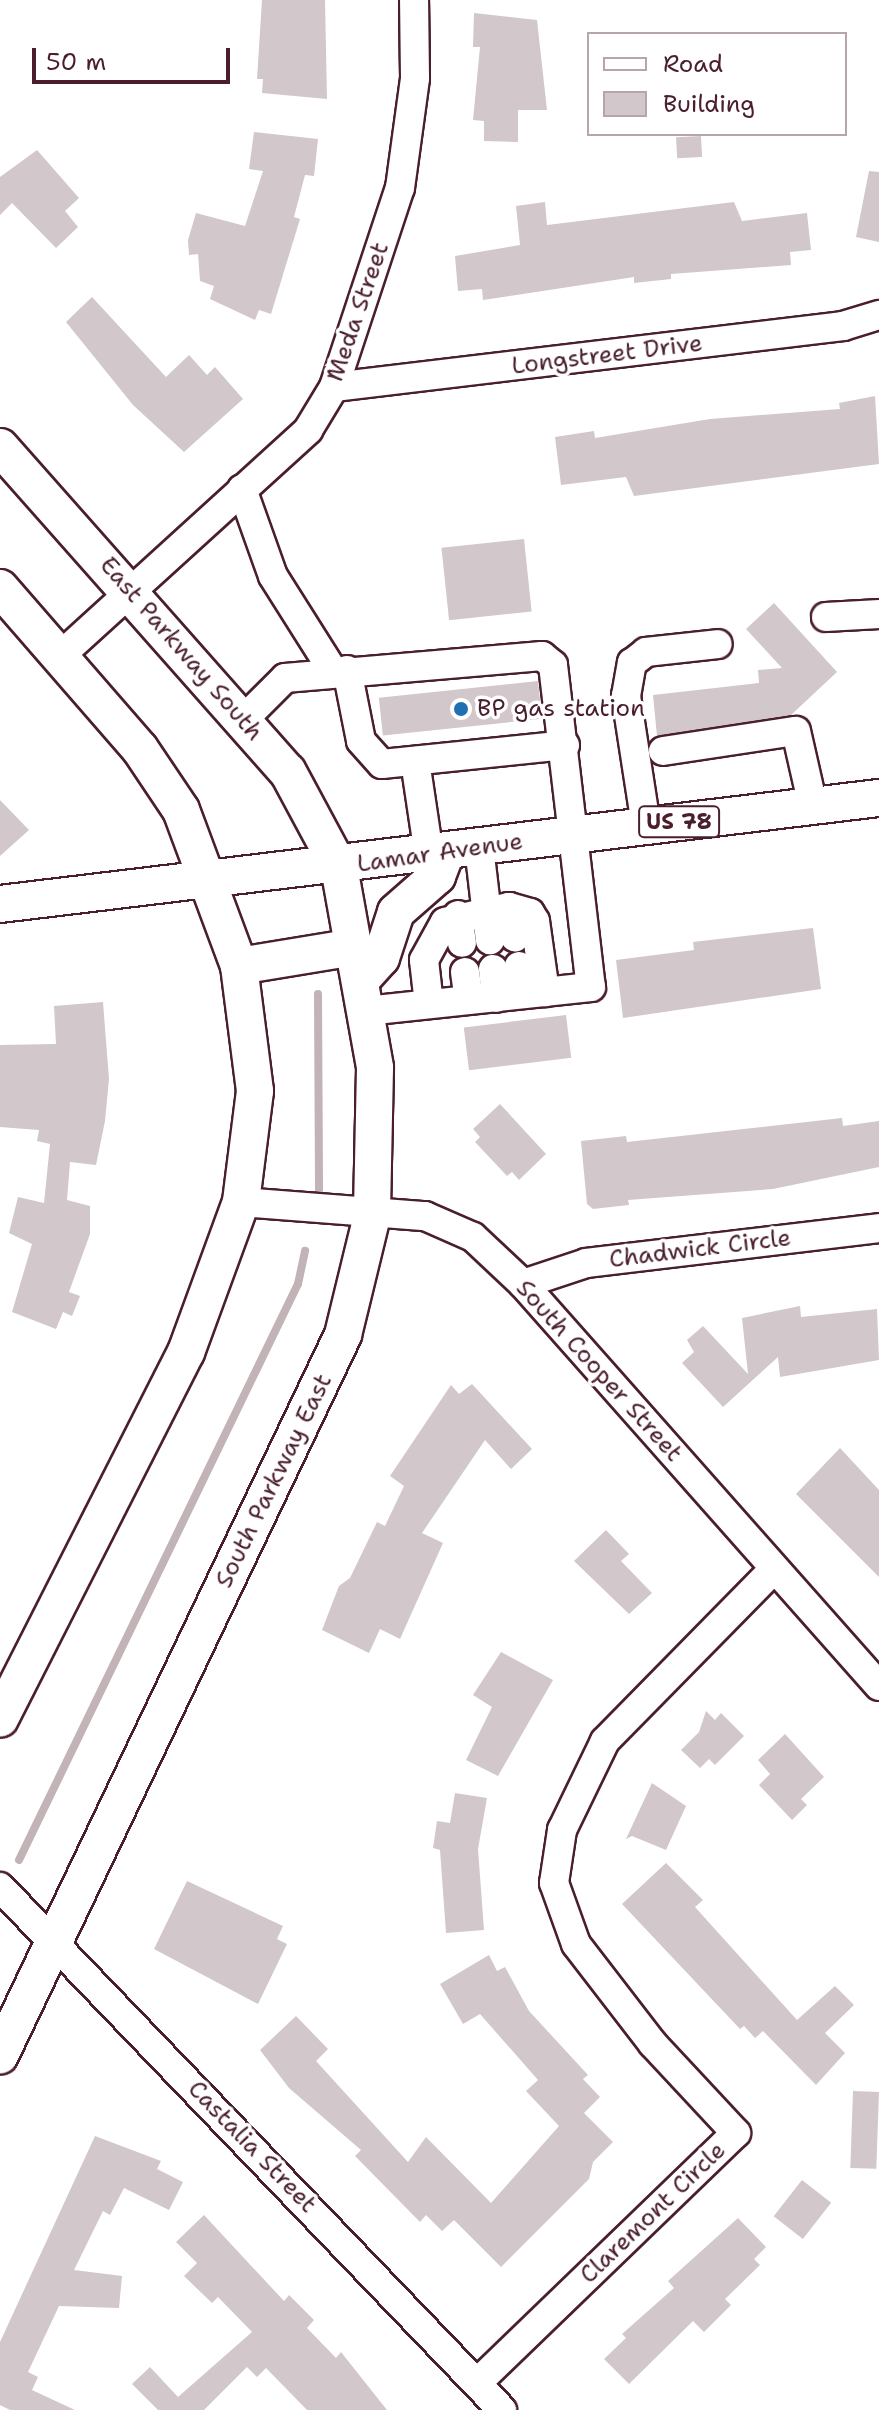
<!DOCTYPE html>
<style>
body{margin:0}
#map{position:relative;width:879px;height:2410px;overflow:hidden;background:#fff;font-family:"Shantell Sans",sans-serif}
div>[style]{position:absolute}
.stream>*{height:8px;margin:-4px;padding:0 4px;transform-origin:4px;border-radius:4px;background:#c1b3b6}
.building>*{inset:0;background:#d2c7cb;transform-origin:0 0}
.roads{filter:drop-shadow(2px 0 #4a1f2b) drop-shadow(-2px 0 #4a1f2b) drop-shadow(0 2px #4a1f2b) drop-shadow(0 -2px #4a1f2b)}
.minor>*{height:28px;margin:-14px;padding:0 14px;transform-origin:14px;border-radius:14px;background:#fff}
.major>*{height:36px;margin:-18px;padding:0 18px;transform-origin:18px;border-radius:18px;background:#fff}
.dots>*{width:22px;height:22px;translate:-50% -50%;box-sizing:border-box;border:4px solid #fff;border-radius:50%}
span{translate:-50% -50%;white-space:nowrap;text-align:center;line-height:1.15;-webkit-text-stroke:7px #fff;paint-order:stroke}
.shield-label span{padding:2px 6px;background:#fff;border:2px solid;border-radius:6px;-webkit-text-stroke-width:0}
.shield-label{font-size:22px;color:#4a1f2b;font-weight:700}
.street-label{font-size:24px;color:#4a1f2b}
.poi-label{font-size:24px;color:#4a1f2b}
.left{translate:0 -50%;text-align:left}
.legend{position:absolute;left:587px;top:32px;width:260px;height:104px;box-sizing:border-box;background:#fff;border:2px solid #b7a5aa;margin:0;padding:10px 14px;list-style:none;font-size:24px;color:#4a1f2b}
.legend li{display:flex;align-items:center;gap:16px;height:40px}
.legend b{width:40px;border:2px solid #b7a5aa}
.scale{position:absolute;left:32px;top:48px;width:198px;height:36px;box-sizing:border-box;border:4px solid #4a1f2b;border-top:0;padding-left:10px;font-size:24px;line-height:28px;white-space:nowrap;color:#4a1f2b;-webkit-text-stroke:6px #fff;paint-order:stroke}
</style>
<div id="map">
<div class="stream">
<div style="left:318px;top:994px;width:196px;rotate:89.7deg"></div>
<div style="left:19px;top:1860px;width:640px;rotate:-64.16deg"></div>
<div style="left:298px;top:1284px;width:34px;rotate:-78deg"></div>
</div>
<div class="building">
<div style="clip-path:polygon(262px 0,325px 0,327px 99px,262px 93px,263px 79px,257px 79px)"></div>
<div style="clip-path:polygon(474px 13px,537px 20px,547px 110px,518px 110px,518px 142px,484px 141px,484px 121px,473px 120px,480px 47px,473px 47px)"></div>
<div style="clip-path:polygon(254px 132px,318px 139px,314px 176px,305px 175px,294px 217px,300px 219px,271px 314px,259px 310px,255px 320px,210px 299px,214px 286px,200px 281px,198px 254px,189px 255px,188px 240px,196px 213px,245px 226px,263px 171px,249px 169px)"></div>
<div style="left:701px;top:136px;width:21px;height:25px;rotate:87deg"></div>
<div style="clip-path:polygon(37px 150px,79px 198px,65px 211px,78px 227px,56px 248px,12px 203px,0 215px,0 177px)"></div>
<div style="clip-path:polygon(869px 171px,879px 172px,879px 242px,856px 237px)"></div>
<div style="clip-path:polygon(545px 202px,547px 225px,734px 202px,742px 221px,807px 213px,811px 250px,790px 252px,791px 265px,671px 274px,671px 279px,634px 283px,634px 277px,483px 300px,482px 289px,458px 291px,455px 256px,520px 245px,516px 206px)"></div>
<div style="clip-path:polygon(92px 297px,166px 377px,189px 355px,207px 375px,215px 367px,243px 399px,184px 452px,133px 405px,66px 322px)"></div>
<div style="clip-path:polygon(875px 396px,879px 464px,634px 496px,626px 477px,561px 485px,555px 437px,594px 431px,595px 438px,710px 419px,840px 409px,839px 403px)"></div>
<div style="left:524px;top:539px;width:73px;height:83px;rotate:84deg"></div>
<div style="clip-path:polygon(774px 603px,837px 672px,791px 715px,657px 736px,653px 695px,759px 683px,758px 670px,782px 668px,746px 629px)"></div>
<div style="left:538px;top:681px;width:38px;height:160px;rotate:84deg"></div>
<div style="clip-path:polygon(0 800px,29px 830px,0 856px)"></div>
<div style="clip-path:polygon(813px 928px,821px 989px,623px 1018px,616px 960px,694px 950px,693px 942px)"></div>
<div style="clip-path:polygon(103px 1002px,109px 1079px,105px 1121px,96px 1165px,70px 1162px,67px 1200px,90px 1206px,90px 1234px,69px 1292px,80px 1296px,72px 1316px,63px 1312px,56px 1329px,12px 1312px,32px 1244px,9px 1233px,18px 1197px,44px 1203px,50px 1144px,37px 1141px,39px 1130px,0 1127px,0 1045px,56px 1044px,54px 1006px)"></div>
<div style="left:566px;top:1015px;width:43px;height:103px;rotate:83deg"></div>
<div style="clip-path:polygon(500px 1104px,546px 1154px,519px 1180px,512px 1172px,507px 1176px,475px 1142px,480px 1137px,473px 1129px)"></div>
<div style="clip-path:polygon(842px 1118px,843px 1126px,879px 1121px,879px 1167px,773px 1189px,628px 1200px,629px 1205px,593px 1209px,587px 1204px,581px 1141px,626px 1136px,627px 1142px)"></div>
<div style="clip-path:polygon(800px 1306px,801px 1317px,877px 1309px,879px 1360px,780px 1377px,778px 1357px,723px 1407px,682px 1363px,694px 1352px,687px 1340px,703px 1326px,748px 1374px,742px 1318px)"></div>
<div style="clip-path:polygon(472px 1384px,532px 1449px,511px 1469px,485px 1440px,422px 1533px,443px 1543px,400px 1639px,380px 1629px,369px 1653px,322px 1630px,339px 1586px,350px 1578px,377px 1522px,385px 1526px,404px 1486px,390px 1476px,451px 1385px,459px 1394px)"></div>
<div style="clip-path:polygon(840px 1448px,879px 1490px,879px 1577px,796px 1494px)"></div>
<div style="clip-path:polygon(606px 1530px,629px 1554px,621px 1561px,652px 1593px,629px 1614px,574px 1561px)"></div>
<div style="clip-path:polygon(501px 1652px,553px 1680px,498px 1776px,466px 1760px,492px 1707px,473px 1695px)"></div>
<div style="clip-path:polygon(706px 1711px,715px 1720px,721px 1713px,744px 1736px,715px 1765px,709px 1759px,700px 1768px,681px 1750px,699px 1732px)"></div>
<div style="clip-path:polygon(785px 1734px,824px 1777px,801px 1799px,807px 1805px,792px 1820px,759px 1785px,770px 1774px,758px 1760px)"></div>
<div style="clip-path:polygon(652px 1783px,686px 1806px,666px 1850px,632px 1836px,626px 1839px)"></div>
<div style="clip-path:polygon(455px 1793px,487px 1798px,478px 1849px,484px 1930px,446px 1933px,440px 1850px,433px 1848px,437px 1821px,450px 1823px)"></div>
<div style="clip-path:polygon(666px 1863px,703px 1900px,695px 1907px,797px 2020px,835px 1986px,854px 2005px,825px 2033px,845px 2053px,816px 2085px,763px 2031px,755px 2038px,744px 2026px,740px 2029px,622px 1904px)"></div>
<div style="clip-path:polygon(187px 1881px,283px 1926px,277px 1939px,287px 1944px,258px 2004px,154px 1949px)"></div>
<div style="clip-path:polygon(489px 1955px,497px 1971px,505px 1967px,529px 2011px,588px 2075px,583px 2079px,600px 2097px,584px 2113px,613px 2142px,593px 2162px,589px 2179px,501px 2267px,454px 2220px,442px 2231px,426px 2215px,420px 2222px,355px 2156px,361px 2150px,289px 2088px,260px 2050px,296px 2016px,328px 2049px,316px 2061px,408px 2162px,426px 2137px,491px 2203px,559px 2126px,526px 2091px,538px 2080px,480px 2014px,463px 2024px,440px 1984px)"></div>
<div style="left:853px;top:2091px;width:26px;height:77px;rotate:2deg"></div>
<div style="clip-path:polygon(95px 2136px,161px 2161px,157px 2169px,183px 2182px,169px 2210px,124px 2188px,110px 2215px,103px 2211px,74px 2270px,122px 2276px,119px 2308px,59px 2306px,28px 2372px,38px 2377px,32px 2390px,75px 2410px,10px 2410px,0 2405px,0 2342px)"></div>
<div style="left:802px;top:2180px;width:37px;height:46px;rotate:38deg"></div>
<div style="clip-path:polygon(204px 2215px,284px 2301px,289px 2295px,314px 2320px,307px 2328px,336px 2358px,341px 2352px,387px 2410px,307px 2410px,266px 2368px,257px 2377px,247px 2367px,204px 2410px,158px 2410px,132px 2384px,150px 2367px,178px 2397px,252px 2332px,218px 2297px,212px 2303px,184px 2276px,197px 2263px,176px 2242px)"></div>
<div style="clip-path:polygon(738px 2218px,766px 2247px,754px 2259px,760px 2265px,725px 2299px,731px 2305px,704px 2332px,693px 2321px,629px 2384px,604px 2359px,626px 2338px,622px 2334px,674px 2288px,668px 2281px)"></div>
</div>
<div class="roads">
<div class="minor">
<div style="left:334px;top:387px;width:513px;rotate:-6.83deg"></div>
<div style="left:843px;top:326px;width:38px;rotate:-17deg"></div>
<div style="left:242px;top:489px;width:92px;rotate:70.4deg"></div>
<div style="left:273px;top:576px;width:112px;rotate:57.7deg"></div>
<div style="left:826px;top:617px;width:53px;rotate:-3.2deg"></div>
<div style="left:60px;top:656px;width:336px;rotate:-42.3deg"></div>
<div style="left:308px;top:430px;width:50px;rotate:-58.8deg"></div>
<div style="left:334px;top:387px;width:210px;rotate:-71.7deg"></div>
<div style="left:400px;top:188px;width:111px;rotate:-82.2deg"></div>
<div style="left:415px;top:78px;width:78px;rotate:-90.7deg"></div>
<div style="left:347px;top:670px;width:72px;rotate:78.8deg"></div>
<div style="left:361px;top:741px;width:31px;rotate:48deg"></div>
<div style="left:382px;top:764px;width:184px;rotate:-5.9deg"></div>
<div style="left:243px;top:720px;width:59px;rotate:-45deg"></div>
<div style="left:285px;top:678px;width:258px;rotate:-4.9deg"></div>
<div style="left:542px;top:656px;width:14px;rotate:39deg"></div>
<div style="left:553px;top:665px;width:324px;rotate:83.3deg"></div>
<div style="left:591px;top:987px;width:224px;rotate:173.9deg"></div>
<div style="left:663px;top:751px;width:134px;rotate:-8.6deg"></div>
<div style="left:796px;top:731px;width:77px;rotate:77.2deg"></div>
<div style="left:415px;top:761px;width:95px;rotate:81.5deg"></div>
<div style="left:646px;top:825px;width:131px;rotate:-98.8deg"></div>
<div style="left:626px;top:696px;width:34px;rotate:-80deg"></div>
<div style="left:632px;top:663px;width:18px;rotate:-38deg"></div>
<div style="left:646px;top:652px;width:72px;rotate:-6.3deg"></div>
<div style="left:479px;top:847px;width:94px;rotate:83.3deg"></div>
<div style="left:509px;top:907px;width:22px;rotate:16deg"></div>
<div style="left:530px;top:913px;width:9px;rotate:58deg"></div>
<div style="left:535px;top:921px;width:72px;rotate:82deg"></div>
<div style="left:458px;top:915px;width:28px;rotate:82deg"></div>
<div style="left:519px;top:966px;width:28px;rotate:82deg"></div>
<div style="left:493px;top:969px;width:29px;rotate:84deg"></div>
<div style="left:465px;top:972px;width:28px;rotate:82deg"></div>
<div style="left:429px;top:1004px;width:44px;rotate:-96.5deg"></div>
<div style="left:424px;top:960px;width:43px;rotate:-61.1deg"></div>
<div style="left:445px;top:922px;width:66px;rotate:-13.2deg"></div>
<div style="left:509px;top:907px;width:31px;rotate:79deg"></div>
<div style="left:241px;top:1202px;width:185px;rotate:4.4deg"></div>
<div style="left:425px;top:1216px;width:52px;rotate:23.6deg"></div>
<div style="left:473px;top:1237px;width:69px;rotate:43.2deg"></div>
<div style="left:523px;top:1284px;width:537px;rotate:48.47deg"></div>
<div style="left:523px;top:1284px;width:66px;rotate:-18.4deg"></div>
<div style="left:586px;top:1263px;width:295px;rotate:-6.8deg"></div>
<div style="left:0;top:1887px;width:725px;rotate:46.17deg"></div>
<div style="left:477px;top:2383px;width:360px;rotate:-44deg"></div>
<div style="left:736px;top:2133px;width:122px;rotate:-133deg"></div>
<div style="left:653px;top:2044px;width:126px;rotate:-127.6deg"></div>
<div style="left:576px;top:1944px;width:65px;rotate:-109.8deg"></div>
<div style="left:554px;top:1883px;width:54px;rotate:-81.4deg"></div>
<div style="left:562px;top:1830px;width:99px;rotate:-64.2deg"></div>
<div style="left:605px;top:1741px;width:241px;rotate:-45.5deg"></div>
</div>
<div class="major">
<div style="left:0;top:447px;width:434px;rotate:48.5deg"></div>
<div style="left:288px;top:772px;width:108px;rotate:61.8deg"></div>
<div style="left:339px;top:867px;width:204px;rotate:79.8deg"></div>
<div style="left:375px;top:1068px;width:148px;rotate:91.2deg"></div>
<div style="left:372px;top:1216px;width:122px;rotate:103.7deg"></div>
<div style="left:343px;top:1335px;width:798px;rotate:115.47deg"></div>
<div style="left:0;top:588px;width:213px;rotate:49deg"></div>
<div style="left:140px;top:749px;width:73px;rotate:56.1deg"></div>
<div style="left:181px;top:810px;width:166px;rotate:69.6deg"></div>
<div style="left:239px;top:966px;width:126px;rotate:82.7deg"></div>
<div style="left:255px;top:1091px;width:112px;rotate:97.2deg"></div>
<div style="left:241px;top:1202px;width:160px;rotate:110.1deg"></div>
<div style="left:186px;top:1352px;width:411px;rotate:116.9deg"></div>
<div style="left:0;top:904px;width:885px;rotate:-6.88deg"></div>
<div style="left:239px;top:966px;width:117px;rotate:-9.4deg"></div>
<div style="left:361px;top:980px;width:30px;rotate:-48deg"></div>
<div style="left:381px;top:958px;width:48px;rotate:-71.9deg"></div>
<div style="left:396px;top:912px;width:55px;rotate:-41.3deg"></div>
<div style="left:437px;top:876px;width:26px;rotate:-69deg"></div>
</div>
</div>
<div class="dots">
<div style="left:461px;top:709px;background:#1f6fb2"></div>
</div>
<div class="shield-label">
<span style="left:679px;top:822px">US 78</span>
</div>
<div class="street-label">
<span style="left:358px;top:312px;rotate:-71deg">Meda Street</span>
<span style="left:607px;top:355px;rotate:-7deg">Longstreet Drive</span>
<span style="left:181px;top:649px;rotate:49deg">East Parkway South</span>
<span style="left:440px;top:853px;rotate:-8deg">Lamar Avenue</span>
<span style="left:700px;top:1249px;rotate:-7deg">Chadwick Circle</span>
<span style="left:599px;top:1371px;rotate:48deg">South Cooper Street</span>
<span style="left:274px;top:1481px;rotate:-64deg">South Parkway East</span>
<span style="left:252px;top:2147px;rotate:46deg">Castalia Street</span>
<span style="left:653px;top:2213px;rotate:-44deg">Claremont Circle</span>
</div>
<div class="poi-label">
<span class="left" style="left:477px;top:709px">BP gas station</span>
</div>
<ul class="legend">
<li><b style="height:10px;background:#fff"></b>Road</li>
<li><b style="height:22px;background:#d2c7cb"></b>Building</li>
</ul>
<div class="scale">50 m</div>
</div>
